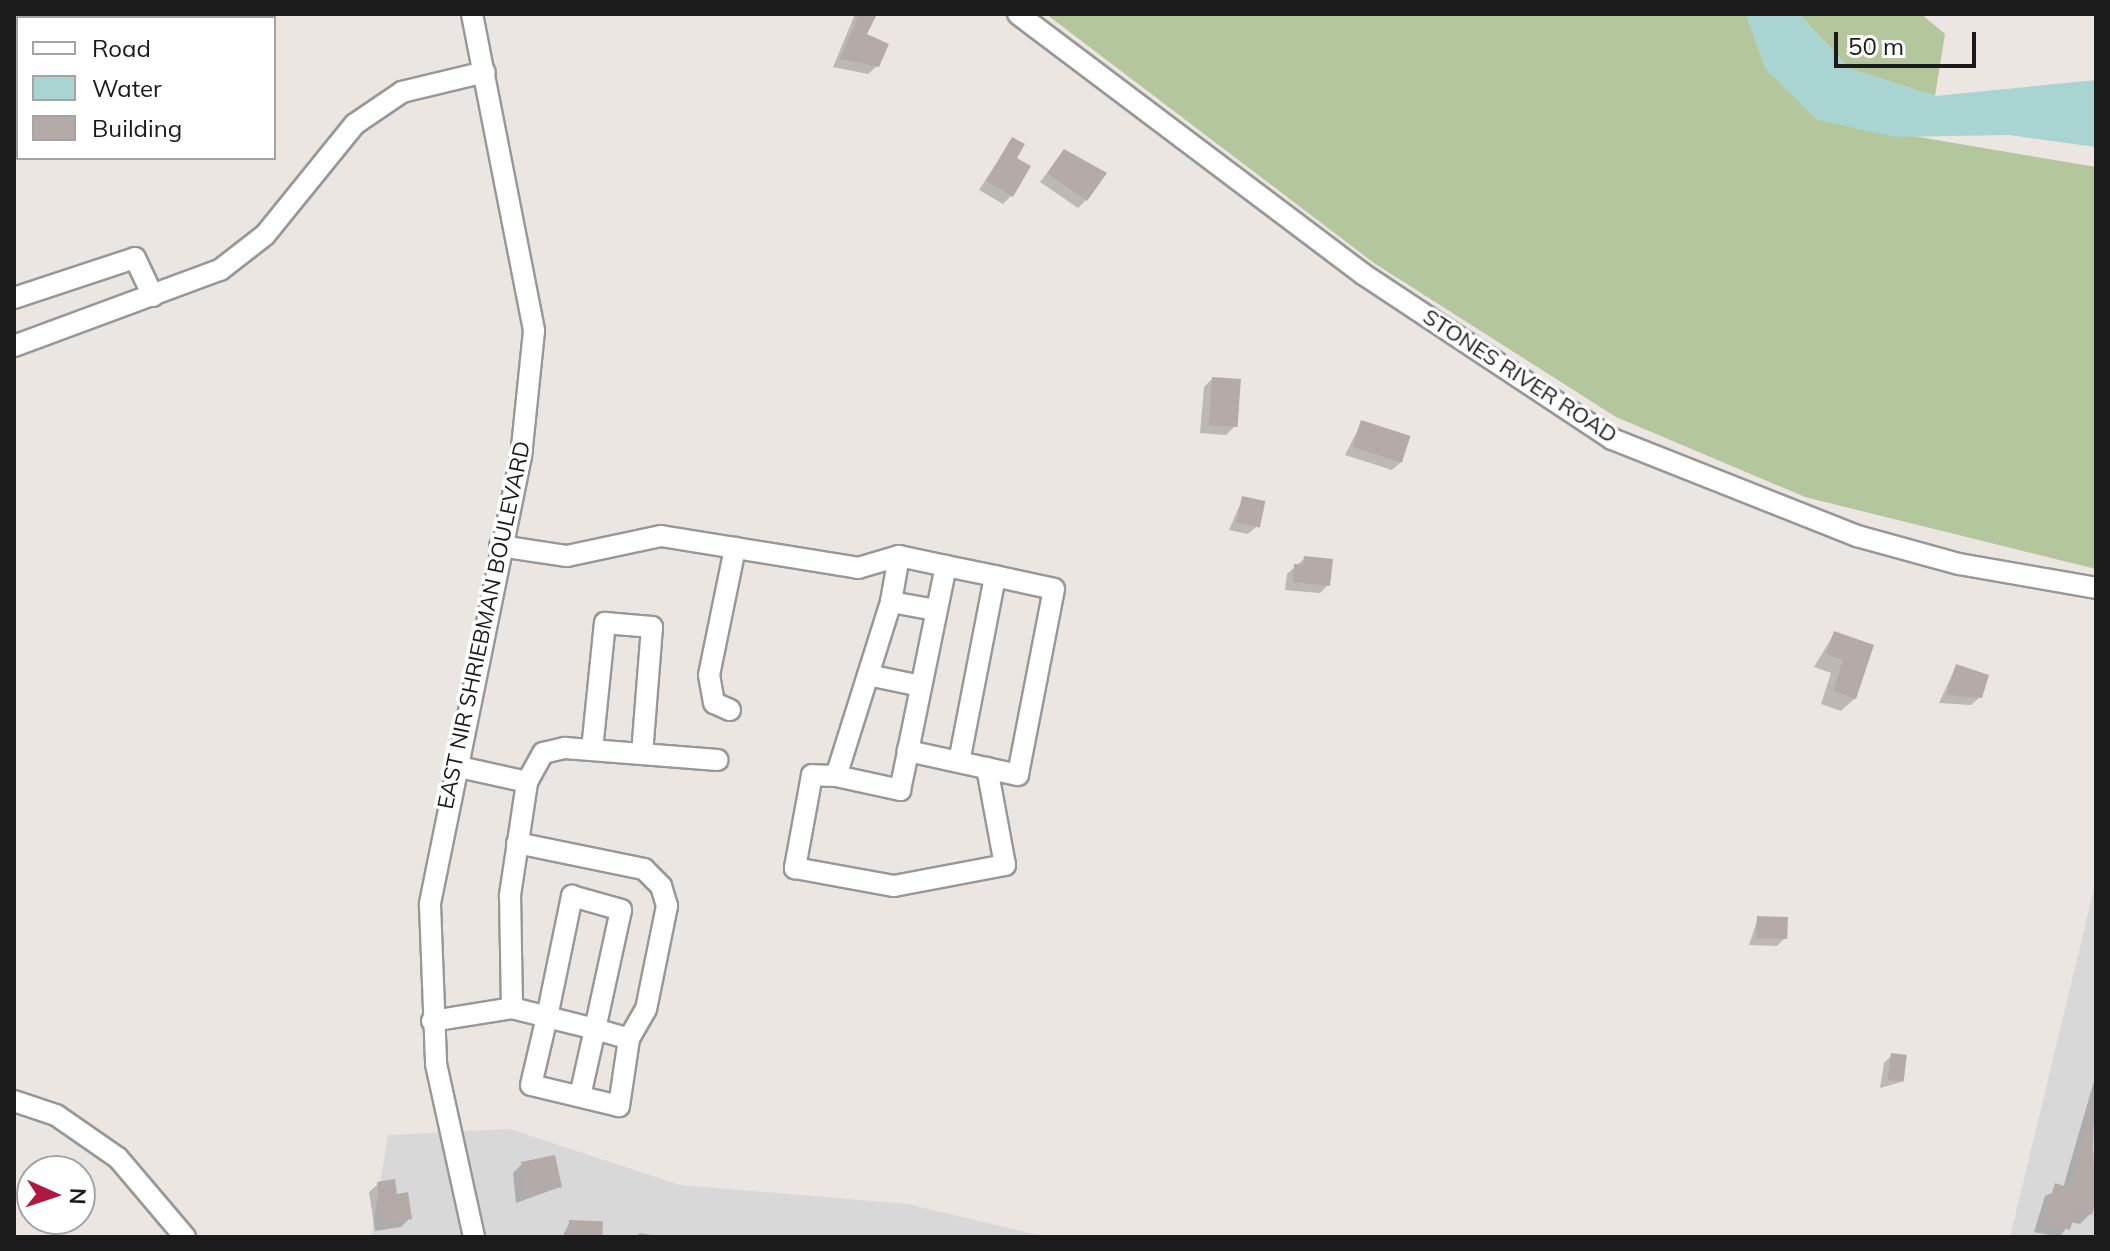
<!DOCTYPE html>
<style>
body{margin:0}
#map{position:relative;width:2110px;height:1251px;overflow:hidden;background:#ece6e2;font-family:Mulish,sans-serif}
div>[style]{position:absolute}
.residential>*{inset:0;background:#d9d8d9}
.forest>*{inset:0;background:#b4c69c}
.water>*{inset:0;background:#a8d4d2}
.shadow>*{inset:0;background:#0003}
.building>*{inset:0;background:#b4aba9;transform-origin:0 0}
.roads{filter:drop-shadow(2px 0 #989898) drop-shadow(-2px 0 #989898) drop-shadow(0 2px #989898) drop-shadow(0 -2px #989898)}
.minor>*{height:20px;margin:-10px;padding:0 10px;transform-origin:10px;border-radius:10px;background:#fff}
span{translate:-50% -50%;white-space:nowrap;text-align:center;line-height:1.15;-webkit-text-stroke:7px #fff;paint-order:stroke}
.street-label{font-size:22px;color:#1b1b1b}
.frame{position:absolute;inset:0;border:16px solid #1b1b1b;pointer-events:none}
.legend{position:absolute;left:16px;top:16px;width:260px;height:144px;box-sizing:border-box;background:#fff;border:2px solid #a4a4a4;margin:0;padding:10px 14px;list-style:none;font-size:24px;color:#1b1b1b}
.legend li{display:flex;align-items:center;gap:16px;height:40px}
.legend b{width:40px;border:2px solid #a4a4a4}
.north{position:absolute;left:16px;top:1155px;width:80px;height:80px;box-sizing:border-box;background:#fff;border:2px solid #a4a4a4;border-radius:50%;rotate:93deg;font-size:22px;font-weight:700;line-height:32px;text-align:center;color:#1b1b1b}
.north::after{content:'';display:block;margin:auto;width:28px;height:36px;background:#ae1942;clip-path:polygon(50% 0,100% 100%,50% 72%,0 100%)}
.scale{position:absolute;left:1834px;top:32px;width:142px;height:36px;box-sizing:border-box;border:4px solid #1b1b1b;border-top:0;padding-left:10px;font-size:24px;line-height:28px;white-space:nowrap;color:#1b1b1b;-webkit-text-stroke:6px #fff;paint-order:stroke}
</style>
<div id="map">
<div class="residential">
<div style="clip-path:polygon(2096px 880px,2096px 1237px,2010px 1237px)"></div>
<div style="clip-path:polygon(510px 1129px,680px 1185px,908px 1204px,1046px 1237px,371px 1237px,388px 1135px)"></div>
</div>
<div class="forest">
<div style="clip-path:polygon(1046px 14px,1746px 14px,1766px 69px,1818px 120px,2096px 167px,2096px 569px,1805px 497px,1616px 417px,1374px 263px)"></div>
<div style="clip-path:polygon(1799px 14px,1921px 14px,1945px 34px,1935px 96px,1850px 69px)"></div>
</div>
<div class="water">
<div style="clip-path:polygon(1746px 14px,1799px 14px,1850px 69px,1935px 96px,2096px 80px,2096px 147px,2009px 135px,1894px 137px,1818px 120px,1766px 69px)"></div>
</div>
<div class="shadow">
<div style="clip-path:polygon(855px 14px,875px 14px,864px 35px,877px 66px,868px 74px,833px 67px)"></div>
<div style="clip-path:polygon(1012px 139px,1011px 196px,1003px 204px,979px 190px)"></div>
<div style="clip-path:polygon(1064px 151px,1086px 200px,1078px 208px,1040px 182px)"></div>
<div style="clip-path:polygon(1212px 379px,1234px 427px,1226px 435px,1200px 433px,1204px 387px)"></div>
<div style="clip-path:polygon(1362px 422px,1401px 462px,1392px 470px,1345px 455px)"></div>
<div style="clip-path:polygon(1243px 498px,1257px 526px,1248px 534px,1229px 530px)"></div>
<div style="clip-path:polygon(1305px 558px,1328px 585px,1320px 593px,1285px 590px,1287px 574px)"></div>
<div style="clip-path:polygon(1834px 634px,1872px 646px,1855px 698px,1841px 711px,1821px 704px,1831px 673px,1814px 667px)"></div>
<div style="clip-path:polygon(1956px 666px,1980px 697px,1971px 705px,1939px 703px)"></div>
<div style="clip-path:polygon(1758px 918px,1785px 938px,1777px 946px,1749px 945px)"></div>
<div style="clip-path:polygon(1892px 1055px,1901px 1082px,1880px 1088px,1884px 1063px)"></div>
<div style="clip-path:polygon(2096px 1074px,2090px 1214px,2080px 1224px,2070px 1222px,2060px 1237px,2034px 1232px,2045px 1196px,2063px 1188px)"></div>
<div style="clip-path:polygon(522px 1164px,560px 1187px,516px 1203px,513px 1173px)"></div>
<div style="clip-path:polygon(378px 1184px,410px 1218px,401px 1227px,375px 1231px,369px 1192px)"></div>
<div style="clip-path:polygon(570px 1222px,600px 1237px,562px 1237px)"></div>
<div style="clip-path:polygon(640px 1233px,664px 1237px,636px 1237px)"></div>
</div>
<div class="building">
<div style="clip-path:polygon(859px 14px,877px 14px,867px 34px,889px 44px,879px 67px,840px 59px)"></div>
<div style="clip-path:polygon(1012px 137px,1025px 144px,1017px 158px,1031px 166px,1013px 197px,986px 181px)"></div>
<div style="clip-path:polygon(1064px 149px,1107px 173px,1087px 201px,1047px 173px)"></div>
<div style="left:1212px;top:377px;width:29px;height:48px;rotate:4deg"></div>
<div style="left:1361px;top:420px;width:52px;height:28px;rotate:18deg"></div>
<div style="left:1242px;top:496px;width:24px;height:27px;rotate:12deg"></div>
<div style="clip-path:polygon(1304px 556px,1333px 559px,1330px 586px,1293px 582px,1294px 564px,1303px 565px)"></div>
<div style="clip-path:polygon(1834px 631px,1874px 645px,1856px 699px,1833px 691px,1843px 660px,1826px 654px)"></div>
<div style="clip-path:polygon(1956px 664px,1989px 675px,1982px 698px,1946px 695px)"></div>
<div style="left:1757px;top:916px;width:31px;height:22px;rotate:2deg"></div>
<div style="left:1891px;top:1053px;width:16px;height:27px;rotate:7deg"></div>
<div style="clip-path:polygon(2091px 1108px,2096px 1202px,2092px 1215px,2076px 1210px,2070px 1230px,2043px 1222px,2055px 1183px,2070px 1188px)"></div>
<div style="clip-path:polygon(555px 1155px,562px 1187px,523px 1196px,521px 1162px)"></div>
<div style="clip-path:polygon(395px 1179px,397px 1194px,408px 1192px,412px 1219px,383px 1223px,377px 1182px)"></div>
<div style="left:569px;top:1220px;width:34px;height:17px;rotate:2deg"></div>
</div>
<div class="roads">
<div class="minor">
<div style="left:472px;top:14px;width:323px;rotate:78.9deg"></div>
<div style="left:534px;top:331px;width:126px;rotate:95.9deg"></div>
<div style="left:521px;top:456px;width:458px;rotate:101.5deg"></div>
<div style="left:430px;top:905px;width:159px;rotate:87.8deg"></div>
<div style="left:436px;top:1064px;width:177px;rotate:77.6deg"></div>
<div style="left:1018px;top:14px;width:432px;rotate:37deg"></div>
<div style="left:1363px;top:274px;width:299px;rotate:33.5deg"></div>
<div style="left:1612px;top:439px;width:264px;rotate:21.6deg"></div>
<div style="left:1857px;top:536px;width:106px;rotate:15.4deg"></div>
<div style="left:1959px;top:564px;width:139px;rotate:9.9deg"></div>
<div style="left:14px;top:298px;width:127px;rotate:-18.3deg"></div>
<div style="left:135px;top:258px;width:42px;rotate:64.7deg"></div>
<div style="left:14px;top:346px;width:220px;rotate:-20.3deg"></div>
<div style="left:220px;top:270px;width:57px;rotate:-37.9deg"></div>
<div style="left:265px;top:235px;width:143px;rotate:-51deg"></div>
<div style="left:355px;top:124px;width:57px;rotate:-34.2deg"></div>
<div style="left:402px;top:92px;width:85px;rotate:-13.5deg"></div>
<div style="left:500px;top:546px;width:68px;rotate:8.5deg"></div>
<div style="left:567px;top:556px;width:96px;rotate:-12deg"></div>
<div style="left:661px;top:536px;width:200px;rotate:9.2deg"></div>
<div style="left:858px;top:568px;width:43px;rotate:-16.3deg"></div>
<div style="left:899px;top:556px;width:48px;rotate:12deg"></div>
<div style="left:946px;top:566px;width:50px;rotate:11.5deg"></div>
<div style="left:995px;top:576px;width:60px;rotate:12.4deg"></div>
<div style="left:1054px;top:589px;width:189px;rotate:101deg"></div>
<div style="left:1018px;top:775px;width:113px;rotate:-167.7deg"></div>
<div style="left:908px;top:751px;width:189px;rotate:-78.4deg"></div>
<div style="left:899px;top:556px;width:47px;rotate:99.9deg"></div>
<div style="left:891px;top:602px;width:46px;rotate:10.1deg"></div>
<div style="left:891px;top:602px;width:182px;rotate:107.5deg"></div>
<div style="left:836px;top:776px;width:66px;rotate:12.3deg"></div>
<div style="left:900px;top:790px;width:40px;rotate:-78deg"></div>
<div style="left:868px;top:675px;width:54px;rotate:11.7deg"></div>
<div style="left:730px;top:710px;width:17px;rotate:-156deg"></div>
<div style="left:714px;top:703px;width:28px;rotate:-100deg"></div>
<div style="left:709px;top:675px;width:130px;rotate:-78.4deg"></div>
<div style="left:592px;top:750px;width:128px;rotate:-84.2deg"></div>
<div style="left:605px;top:623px;width:47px;rotate:4.9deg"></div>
<div style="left:652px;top:627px;width:127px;rotate:94.5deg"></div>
<div style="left:959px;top:762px;width:189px;rotate:-79deg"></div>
<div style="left:455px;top:766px;width:74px;rotate:12.5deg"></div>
<div style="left:527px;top:782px;width:33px;rotate:-61deg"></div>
<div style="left:543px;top:753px;width:23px;rotate:-13deg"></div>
<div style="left:565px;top:748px;width:153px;rotate:4.5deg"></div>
<div style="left:836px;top:776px;width:24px;rotate:-178deg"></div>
<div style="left:812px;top:775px;width:95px;rotate:100.4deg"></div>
<div style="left:795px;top:868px;width:101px;rotate:10.3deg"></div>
<div style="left:894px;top:886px;width:113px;rotate:-10.7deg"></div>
<div style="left:1005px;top:865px;width:99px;rotate:-100.5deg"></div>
<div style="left:517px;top:843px;width:130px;rotate:11.6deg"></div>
<div style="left:644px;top:869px;width:24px;rotate:45deg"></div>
<div style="left:661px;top:886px;width:21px;rotate:73deg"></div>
<div style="left:667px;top:906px;width:105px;rotate:101.5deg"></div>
<div style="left:646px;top:1009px;width:34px;rotate:120deg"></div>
<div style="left:512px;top:1008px;width:36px;rotate:14deg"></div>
<div style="left:547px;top:1017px;width:49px;rotate:14deg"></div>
<div style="left:595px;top:1029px;width:35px;rotate:16deg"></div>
<div style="left:629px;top:1039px;width:68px;rotate:98.5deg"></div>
<div style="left:619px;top:1106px;width:90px;rotate:-166.6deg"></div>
<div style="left:531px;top:1085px;width:70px;rotate:-76.8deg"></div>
<div style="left:547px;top:1017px;width:124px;rotate:-78.3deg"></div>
<div style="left:572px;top:896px;width:51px;rotate:15.9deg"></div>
<div style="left:621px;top:910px;width:122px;rotate:102.3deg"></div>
<div style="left:595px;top:1029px;width:69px;rotate:102.6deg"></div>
<div style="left:432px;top:1021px;width:81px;rotate:-9.2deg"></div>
<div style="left:512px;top:1008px;width:113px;rotate:-91deg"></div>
<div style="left:510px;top:895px;width:114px;rotate:-81.4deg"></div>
<div style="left:14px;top:1101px;width:44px;rotate:18.4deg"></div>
<div style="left:56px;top:1115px;width:75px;rotate:34.7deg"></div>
<div style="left:118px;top:1158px;width:104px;rotate:49.7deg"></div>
</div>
</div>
<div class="street-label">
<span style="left:1520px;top:376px;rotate:33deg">STONES RIVER ROAD</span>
<span style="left:484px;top:625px;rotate:-78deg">EAST NIR SHRIEBMAN BOULEVARD</span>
</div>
<div class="frame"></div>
<ul class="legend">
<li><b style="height:10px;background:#fff"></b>Road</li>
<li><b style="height:22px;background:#a8d4d2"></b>Water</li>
<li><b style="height:22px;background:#b4aba9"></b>Building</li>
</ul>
<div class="north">N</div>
<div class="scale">50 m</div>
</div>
